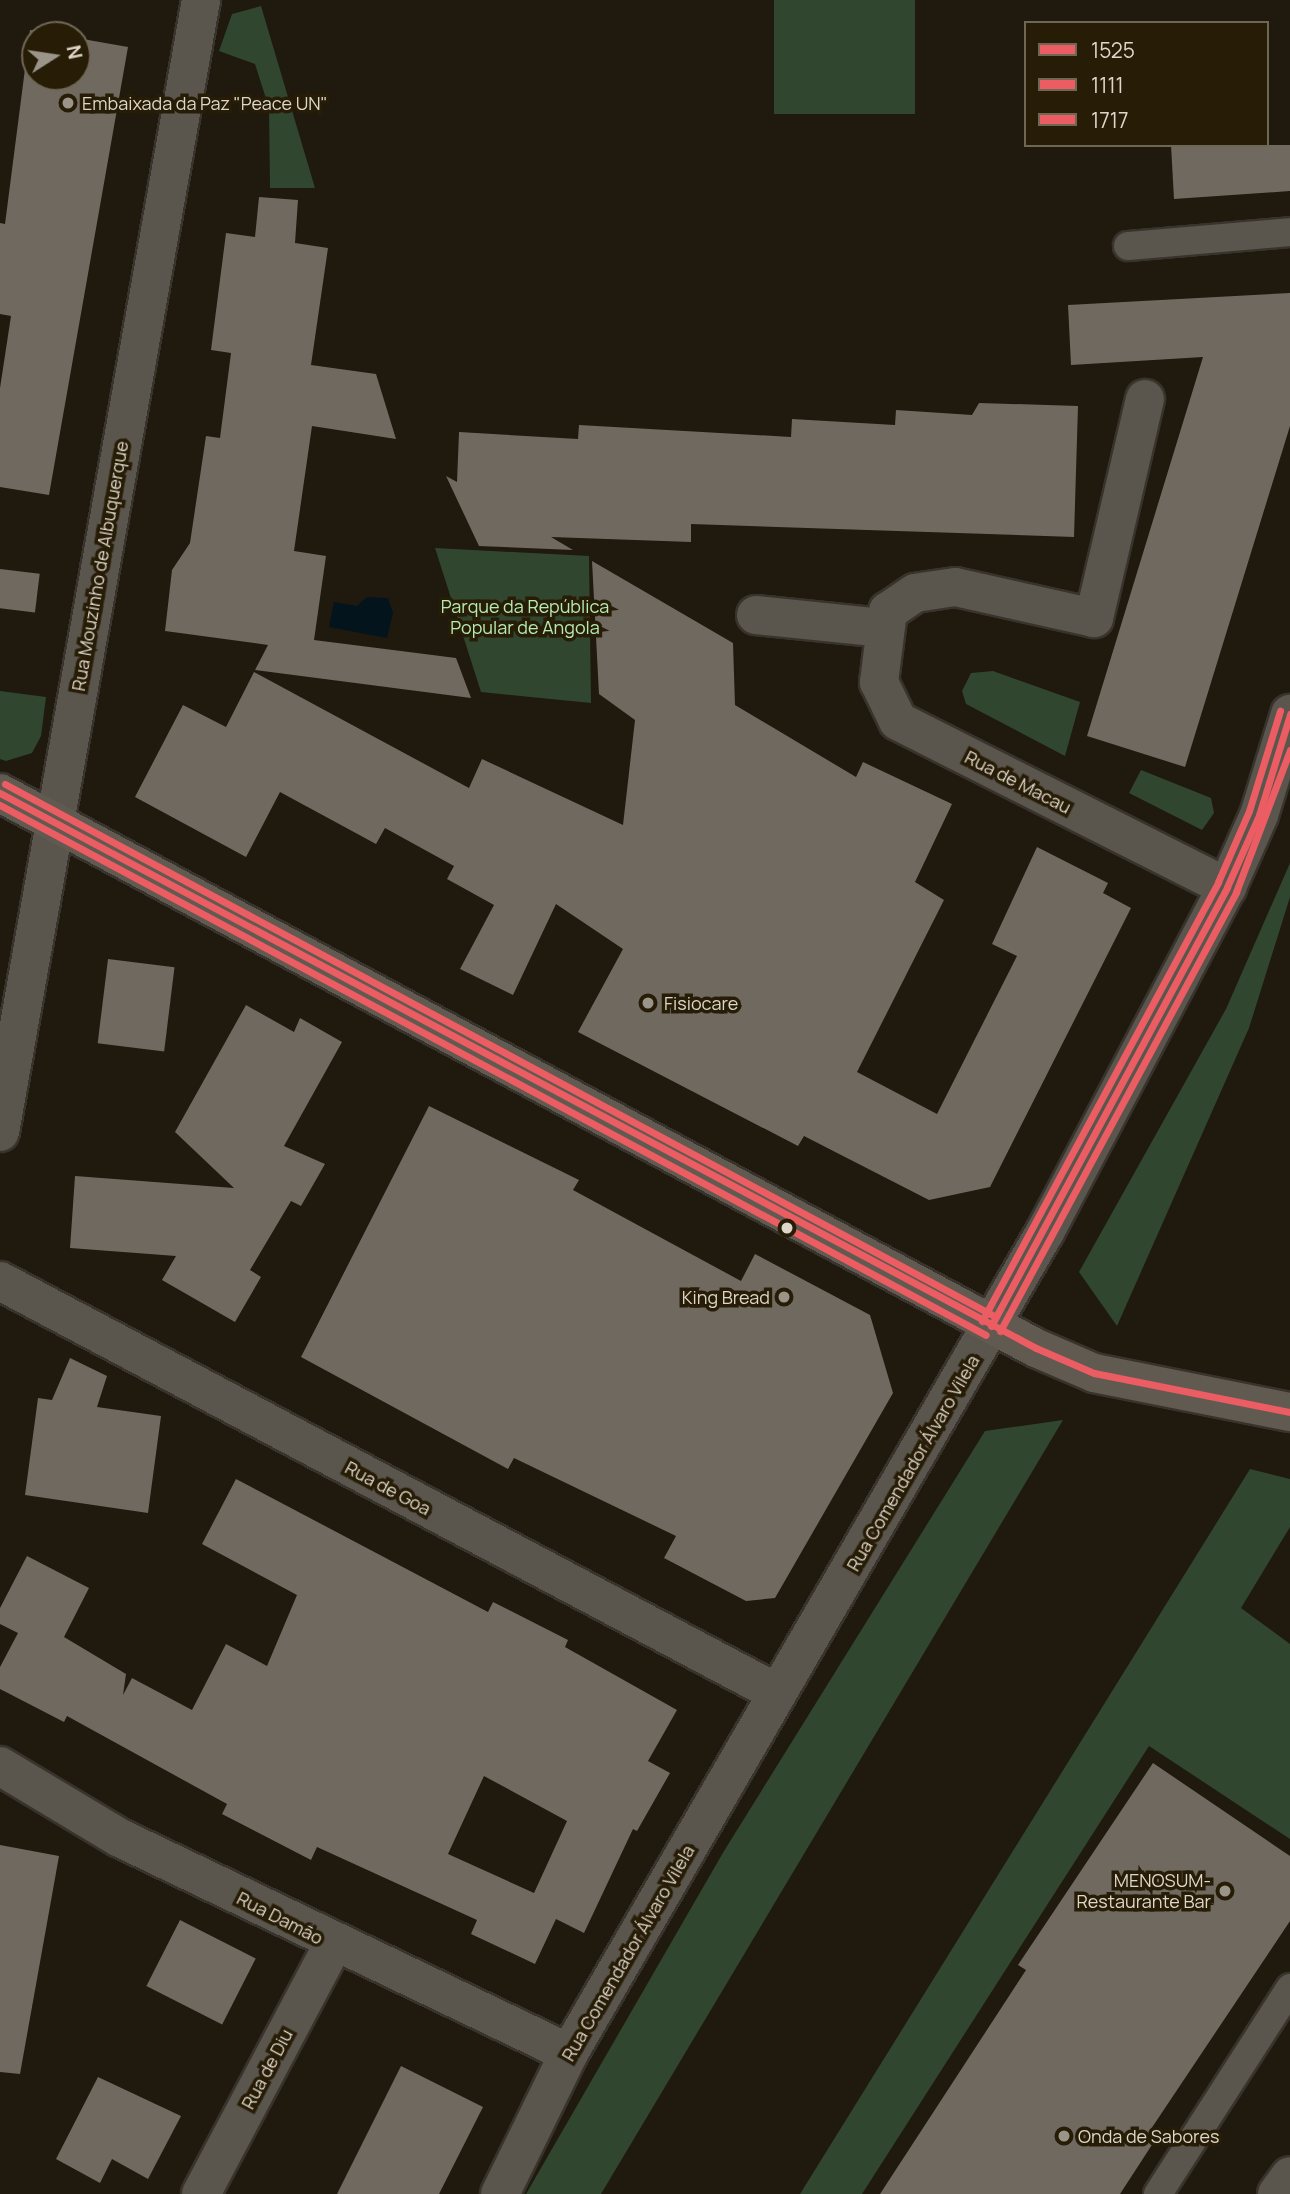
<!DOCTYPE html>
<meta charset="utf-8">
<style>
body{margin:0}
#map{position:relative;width:1290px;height:2194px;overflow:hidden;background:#1f190e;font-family:Manrope,sans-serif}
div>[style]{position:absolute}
.green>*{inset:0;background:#31462e;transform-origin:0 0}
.water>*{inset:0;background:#03141d}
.building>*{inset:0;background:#6f695f;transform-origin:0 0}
.roads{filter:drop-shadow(2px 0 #38332c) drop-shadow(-2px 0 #38332c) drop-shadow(0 2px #38332c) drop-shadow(0 -2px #38332c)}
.lane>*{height:28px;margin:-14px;padding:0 14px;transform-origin:14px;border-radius:14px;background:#5a554d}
.street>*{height:38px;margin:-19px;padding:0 19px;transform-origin:19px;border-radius:19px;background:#5a554d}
.secondary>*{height:38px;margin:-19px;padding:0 19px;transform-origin:19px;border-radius:19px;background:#615a50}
.bus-1>*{height:7px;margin:-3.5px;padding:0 3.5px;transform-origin:3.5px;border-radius:3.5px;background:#eb5d62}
.bus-2>*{height:7px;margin:-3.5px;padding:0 3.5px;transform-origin:3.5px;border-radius:3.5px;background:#eb5d62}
.bus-3>*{height:7px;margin:-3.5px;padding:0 3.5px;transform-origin:3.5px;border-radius:3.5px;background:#eb5d62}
.dots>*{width:19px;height:19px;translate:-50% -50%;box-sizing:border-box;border:4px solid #271c06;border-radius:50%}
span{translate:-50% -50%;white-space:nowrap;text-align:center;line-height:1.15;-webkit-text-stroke:7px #271c06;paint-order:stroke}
.poi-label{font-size:18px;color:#ded6c9}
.left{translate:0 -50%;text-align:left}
.right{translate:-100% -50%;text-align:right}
.street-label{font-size:18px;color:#ded6c9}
.park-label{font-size:18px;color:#b5eab3}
.legend{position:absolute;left:1024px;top:21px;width:245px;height:126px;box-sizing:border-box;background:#271c06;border:2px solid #706654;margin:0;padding:9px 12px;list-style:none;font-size:21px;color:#ded6c9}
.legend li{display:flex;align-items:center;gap:14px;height:35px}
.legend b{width:35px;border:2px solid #706654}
.north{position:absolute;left:21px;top:21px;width:70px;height:70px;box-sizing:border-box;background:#271c06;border:2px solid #706654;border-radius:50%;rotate:78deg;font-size:19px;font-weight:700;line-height:28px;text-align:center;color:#ded6c9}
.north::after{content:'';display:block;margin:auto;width:24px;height:32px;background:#9b9488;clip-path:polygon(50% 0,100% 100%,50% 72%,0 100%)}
</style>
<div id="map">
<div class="green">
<div style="left:774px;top:0;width:141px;height:114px"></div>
<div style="clip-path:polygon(261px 6px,315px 188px,270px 188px,269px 108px,255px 64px,219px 51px,232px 14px)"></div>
<div style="clip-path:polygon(435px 548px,589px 556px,591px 703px,481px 692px)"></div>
<div style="clip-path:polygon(993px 671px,1080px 702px,1065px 756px,966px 704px,962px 691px,971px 673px)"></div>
<div style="clip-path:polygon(0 691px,46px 697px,41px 736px,32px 753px,6px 761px,0 759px)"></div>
<div style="clip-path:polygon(1141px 770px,1211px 798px,1214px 813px,1202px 830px,1129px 793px)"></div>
<div style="clip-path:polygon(1290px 863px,1290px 897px,1249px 1028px,1117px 1326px,1079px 1272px,1226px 1009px)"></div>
<div style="clip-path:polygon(1063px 1420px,601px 2194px,526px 2194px,724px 1851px,985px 1431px)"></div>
<div style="clip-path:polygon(1250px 1469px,1290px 1479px,1290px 1527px,1241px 1608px,1290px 1644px,1290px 1839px,1149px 1746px,862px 2194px,800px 2194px)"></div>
</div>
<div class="water">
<div style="clip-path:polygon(367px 597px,388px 598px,393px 613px,387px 638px,329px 627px,334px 602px,357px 606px)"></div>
</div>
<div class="building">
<div style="clip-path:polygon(30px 30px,57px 35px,35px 35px,35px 77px,77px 77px,77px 38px,128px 47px,49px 495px,0 487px,0 388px,11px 316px,0 314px,0 223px,5px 224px)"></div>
<div style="clip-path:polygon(1171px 145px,1290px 145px,1290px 191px,1174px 199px)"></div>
<div style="clip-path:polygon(259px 197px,298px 200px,295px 243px,328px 248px,311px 365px,376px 374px,396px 439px,312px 426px,294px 551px,326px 556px,314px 640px,456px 658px,471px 698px,255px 670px,268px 645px,165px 631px,172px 570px,190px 543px,206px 436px,220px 438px,231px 353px,211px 350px,226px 233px,255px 237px)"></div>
<div style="clip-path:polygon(1290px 293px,1290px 426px,1185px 767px,1087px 736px,1203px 357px,1071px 365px,1068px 305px)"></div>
<div style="clip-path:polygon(979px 403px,1078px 406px,1074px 537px,691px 524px,691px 542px,551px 537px,573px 550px,479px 546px,446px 476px,457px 482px,459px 432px,578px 439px,579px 425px,791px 437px,792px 419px,895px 425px,896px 410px,972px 415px)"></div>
<div style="clip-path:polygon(592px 561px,733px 643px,735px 705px,856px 777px,863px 762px,952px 804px,915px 882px,944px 900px,857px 1072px,937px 1114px,1017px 956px,992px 944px,1037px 847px,1108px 883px,1103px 893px,1131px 908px,990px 1187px,929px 1200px,804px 1136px,798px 1146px,578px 1032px,623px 949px,556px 904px,513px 995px,460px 969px,494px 905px,447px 879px,454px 866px,385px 828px,376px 844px,280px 792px,246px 857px,135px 797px,183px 705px,226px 727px,254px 672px,469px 788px,482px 759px,623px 825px,635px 720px,599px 694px)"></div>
<div style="left:0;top:569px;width:40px;height:39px;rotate:7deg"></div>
<div style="left:108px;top:959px;width:67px;height:85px;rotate:7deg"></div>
<div style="clip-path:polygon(246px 1005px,294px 1032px,300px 1018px,342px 1042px,284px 1146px,325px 1164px,301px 1206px,291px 1201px,250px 1270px,261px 1277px,235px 1322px,162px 1280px,176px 1256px,70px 1248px,75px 1176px,234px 1188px,175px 1132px)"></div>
<div style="clip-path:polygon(429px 1106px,579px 1180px,573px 1190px,741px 1281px,755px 1254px,870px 1315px,893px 1393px,775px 1598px,746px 1601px,664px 1558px,676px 1536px,514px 1458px,508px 1469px,301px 1357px)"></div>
<div style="clip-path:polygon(70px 1358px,107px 1376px,97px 1407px,161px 1416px,148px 1513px,25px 1495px,38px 1398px,52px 1400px)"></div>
<div style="clip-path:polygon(evenodd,236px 1479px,488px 1612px,493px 1602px,568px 1640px,565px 1647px,677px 1710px,648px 1761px,670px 1773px,637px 1831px,633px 1829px,584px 1933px,556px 1919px,535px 1964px,471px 1934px,477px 1920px,317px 1847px,311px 1860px,222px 1814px,227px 1804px,67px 1716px,64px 1722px,0 1689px,0 1667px,18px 1633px,0 1624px,0 1608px,27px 1556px,89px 1588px,64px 1637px,126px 1674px,123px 1695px,132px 1678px,192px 1710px,226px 1644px,267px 1666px,297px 1595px,202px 1544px,236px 1479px,484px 1776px,567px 1821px,534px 1893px,448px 1854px,484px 1776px)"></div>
<div style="clip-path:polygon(1153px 1763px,1290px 1856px,1290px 1921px,1151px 2129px,1159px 2134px,1120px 2194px,880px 2194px,1026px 1970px,1018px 1965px)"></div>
<div style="clip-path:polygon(0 1845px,59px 1856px,20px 2074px,0 2072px)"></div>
<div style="left:180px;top:1920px;width:85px;height:74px;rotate:27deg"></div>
<div style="clip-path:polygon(401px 2066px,483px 2107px,439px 2194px,337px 2194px)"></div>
<div style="clip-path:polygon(98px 2077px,181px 2116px,148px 2179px,112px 2159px,100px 2183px,56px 2159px)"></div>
</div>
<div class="roads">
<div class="lane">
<div style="left:1128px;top:246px;width:163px;rotate:-4.9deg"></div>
<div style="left:1158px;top:2194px;width:245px;rotate:-57.3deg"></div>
</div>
<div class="street">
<div style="left:1145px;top:399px;width:225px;rotate:103.1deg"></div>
<div style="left:1094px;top:618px;width:142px;rotate:-167.4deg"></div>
<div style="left:955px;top:587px;width:40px;rotate:171.5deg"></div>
<div style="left:915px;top:593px;width:32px;rotate:146deg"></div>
<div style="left:888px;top:611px;width:72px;rotate:97.2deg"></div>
<div style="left:879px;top:682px;width:43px;rotate:64deg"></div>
<div style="left:898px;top:721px;width:369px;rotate:26.8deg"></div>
<div style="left:756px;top:615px;width:129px;rotate:5.8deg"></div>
<div style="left:0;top:1132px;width:1150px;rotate:-79.93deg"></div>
<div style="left:0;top:1281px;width:879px;rotate:27.93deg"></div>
<div style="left:0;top:1766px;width:140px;rotate:31deg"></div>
<div style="left:120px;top:1838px;width:498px;rotate:25.6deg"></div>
<div style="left:201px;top:2194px;width:282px;rotate:-62.1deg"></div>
<div style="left:500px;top:2194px;width:157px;rotate:-63.9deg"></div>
<div style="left:569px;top:2053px;width:949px;rotate:-59.9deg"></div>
<div style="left:1045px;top:1232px;width:390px;rotate:-62.2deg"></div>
<div style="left:1227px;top:887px;width:79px;rotate:-66deg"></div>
<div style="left:1259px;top:815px;width:106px;rotate:-72.9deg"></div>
<div style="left:1277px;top:2194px;width:22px;rotate:-54deg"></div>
</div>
<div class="secondary">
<div style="left:0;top:793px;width:1175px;rotate:28.18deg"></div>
<div style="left:1036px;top:1348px;width:63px;rotate:23.3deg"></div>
<div style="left:1094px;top:1373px;width:200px;rotate:11.3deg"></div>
</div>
</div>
<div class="bus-1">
<div style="left:0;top:793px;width:1175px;rotate:28.18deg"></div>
<div style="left:1036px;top:1348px;width:63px;rotate:23.3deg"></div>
<div style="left:1094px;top:1373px;width:200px;rotate:11.3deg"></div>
<div style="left:991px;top:1326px;width:498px;rotate:-61.7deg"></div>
<div style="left:1227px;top:887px;width:79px;rotate:-66deg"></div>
<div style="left:1259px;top:815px;width:106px;rotate:-72.9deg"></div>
</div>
<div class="bus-2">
<div style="left:0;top:805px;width:1119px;rotate:28.26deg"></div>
<div style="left:1000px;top:1331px;width:498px;rotate:-61.7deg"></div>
<div style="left:1236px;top:892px;width:152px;rotate:-69.2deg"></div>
</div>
<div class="bus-3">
<div style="left:5px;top:784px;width:1125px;rotate:28.27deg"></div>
<div style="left:982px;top:1321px;width:498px;rotate:-61.7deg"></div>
<div style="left:1218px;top:882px;width:77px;rotate:-66.4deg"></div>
<div style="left:1249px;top:811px;width:105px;rotate:-72.8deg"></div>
</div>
<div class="dots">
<div style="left:68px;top:103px;background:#9b9488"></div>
<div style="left:648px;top:1003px;background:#9b9488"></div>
<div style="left:787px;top:1228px;background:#ded6c9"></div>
<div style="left:784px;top:1297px;background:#9b9488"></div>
<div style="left:1225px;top:1891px;background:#9b9488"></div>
<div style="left:1064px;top:2136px;background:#9b9488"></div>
</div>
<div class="poi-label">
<span class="left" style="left:82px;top:103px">Embaixada da Paz "Peace UN"</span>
<span class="left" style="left:664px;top:1003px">Fisiocare</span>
<span class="right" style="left:770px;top:1297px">King Bread</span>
<span class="right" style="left:1211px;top:1891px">MENOSUM-<br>Restaurante Bar</span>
<span class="left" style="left:1078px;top:2136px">Onda de Sabores</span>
</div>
<div class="street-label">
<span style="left:100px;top:566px;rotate:-80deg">Rua Mouzinho de Albuquerque</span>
<span style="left:1018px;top:782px;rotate:27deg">Rua de Macau</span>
<span style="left:913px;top:1463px;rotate:-60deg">Rua Comendador Álvaro Vilela</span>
<span style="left:388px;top:1488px;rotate:28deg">Rua de Goa</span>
<span style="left:280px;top:1918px;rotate:27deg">Rua Damão</span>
<span style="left:628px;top:1953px;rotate:-60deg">Rua Comendador Álvaro Vilela</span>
<span style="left:267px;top:2069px;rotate:-62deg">Rua de Diu</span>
</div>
<div class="park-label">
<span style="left:525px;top:617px">Parque da República<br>Popular de Angola</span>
</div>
<ul class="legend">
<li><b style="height:9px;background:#eb5d62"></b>1525</li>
<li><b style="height:9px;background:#eb5d62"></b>1111</li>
<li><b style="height:9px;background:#eb5d62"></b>1717</li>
</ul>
<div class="north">N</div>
</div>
